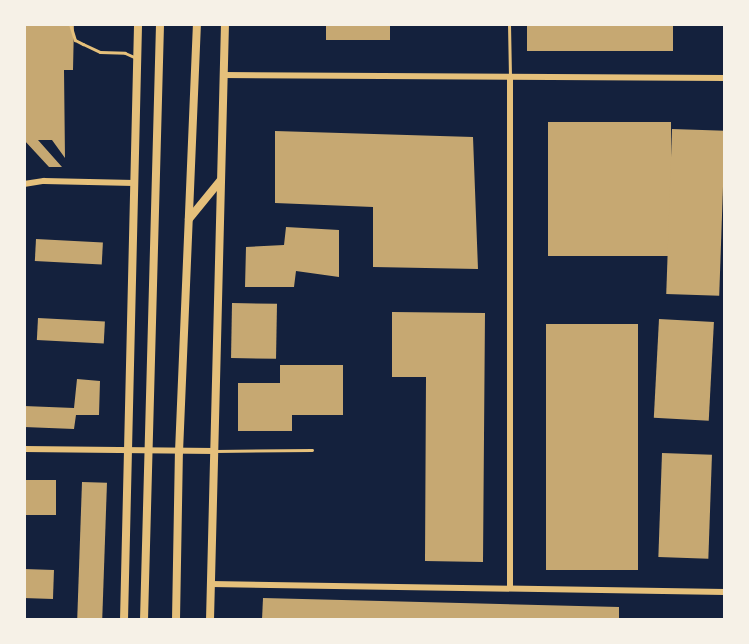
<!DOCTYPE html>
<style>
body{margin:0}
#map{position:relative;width:749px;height:644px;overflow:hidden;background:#14213d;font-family:"Exo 2",sans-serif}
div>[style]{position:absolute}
.building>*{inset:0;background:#c6a872;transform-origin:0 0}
.service>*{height:3px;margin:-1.5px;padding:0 1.5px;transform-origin:1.5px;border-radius:1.5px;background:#e5c07b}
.minor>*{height:6px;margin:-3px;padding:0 3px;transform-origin:3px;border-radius:3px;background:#e5c07b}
.tertiary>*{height:8px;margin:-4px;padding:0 4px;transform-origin:4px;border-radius:4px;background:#e5c07b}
.secondary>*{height:8px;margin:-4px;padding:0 4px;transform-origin:4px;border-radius:4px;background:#e5c07b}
span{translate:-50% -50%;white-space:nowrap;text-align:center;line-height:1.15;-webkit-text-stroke:4.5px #f6f1e7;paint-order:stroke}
.frame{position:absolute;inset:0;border:26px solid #f6f1e7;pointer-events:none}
</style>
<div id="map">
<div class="building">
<div style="clip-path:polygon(24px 24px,74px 24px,73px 70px,64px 70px,65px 158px,52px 140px,38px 140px,62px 167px,49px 167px,24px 140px)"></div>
<div style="left:326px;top:24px;width:64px;height:16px"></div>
<div style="left:527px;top:24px;width:146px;height:27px"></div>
<div style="left:671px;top:122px;width:134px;height:123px;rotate:90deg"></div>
<div style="left:672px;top:129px;width:53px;height:165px;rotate:2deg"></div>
<div style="clip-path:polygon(275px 131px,473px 137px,478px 269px,373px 267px,373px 207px,275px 203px)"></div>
<div style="clip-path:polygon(286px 227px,339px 230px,339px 277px,296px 271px,294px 287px,245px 287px,246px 247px,284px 245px)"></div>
<div style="left:36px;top:239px;width:67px;height:22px;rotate:3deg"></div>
<div style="left:232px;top:303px;width:45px;height:55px;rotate:1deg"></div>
<div style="clip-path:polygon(392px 312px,485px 313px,483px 562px,425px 561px,426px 377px,392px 377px)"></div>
<div style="left:38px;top:318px;width:67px;height:22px;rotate:3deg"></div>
<div style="left:659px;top:319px;width:55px;height:99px;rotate:3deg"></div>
<div style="left:546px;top:324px;width:92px;height:246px"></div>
<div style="clip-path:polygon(280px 365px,343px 365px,343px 415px,292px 415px,292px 431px,238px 431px,238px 383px,280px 383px)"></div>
<div style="clip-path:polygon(77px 379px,100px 381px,99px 415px,76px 415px,74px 429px,24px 427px,24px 406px,74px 408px)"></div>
<div style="left:662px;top:453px;width:50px;height:104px;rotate:2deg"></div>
<div style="left:24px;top:480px;width:32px;height:35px"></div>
<div style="left:82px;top:482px;width:25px;height:138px;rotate:2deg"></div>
<div style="left:24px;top:569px;width:30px;height:29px;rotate:2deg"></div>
<div style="clip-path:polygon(263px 598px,619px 607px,619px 620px,262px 620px)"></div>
</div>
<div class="service">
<div style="left:70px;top:24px;width:17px;rotate:73deg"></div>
<div style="left:75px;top:40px;width:9px;rotate:27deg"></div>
<div style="left:83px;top:44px;width:19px;rotate:25deg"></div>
<div style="left:100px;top:52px;width:25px;rotate:2deg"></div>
<div style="left:125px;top:53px;width:12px;rotate:24deg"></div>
<div style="left:509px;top:24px;width:52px;rotate:88.9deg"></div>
<div style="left:215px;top:451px;width:97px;rotate:-0.6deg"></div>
</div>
<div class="minor">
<div style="left:223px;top:75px;width:502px;rotate:0.34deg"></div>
<div style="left:24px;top:184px;width:20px;rotate:-9deg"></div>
<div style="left:44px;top:181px;width:90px;rotate:1.3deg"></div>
<div style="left:24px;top:449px;width:190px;rotate:0.6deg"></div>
<div style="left:211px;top:584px;width:514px;rotate:0.89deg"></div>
<div style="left:510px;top:587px;width:510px;rotate:-90deg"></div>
</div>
<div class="tertiary">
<div style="left:189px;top:219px;width:49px;rotate:-50.8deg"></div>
<div style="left:124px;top:620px;width:596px;rotate:-88.65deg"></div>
<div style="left:210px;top:620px;width:596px;rotate:-88.56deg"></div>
</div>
<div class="secondary">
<div style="left:144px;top:620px;width:596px;rotate:-88.46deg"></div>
<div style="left:176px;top:620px;width:168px;rotate:-89deg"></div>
<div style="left:179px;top:452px;width:428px;rotate:-87.6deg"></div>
</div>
<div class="frame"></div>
</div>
